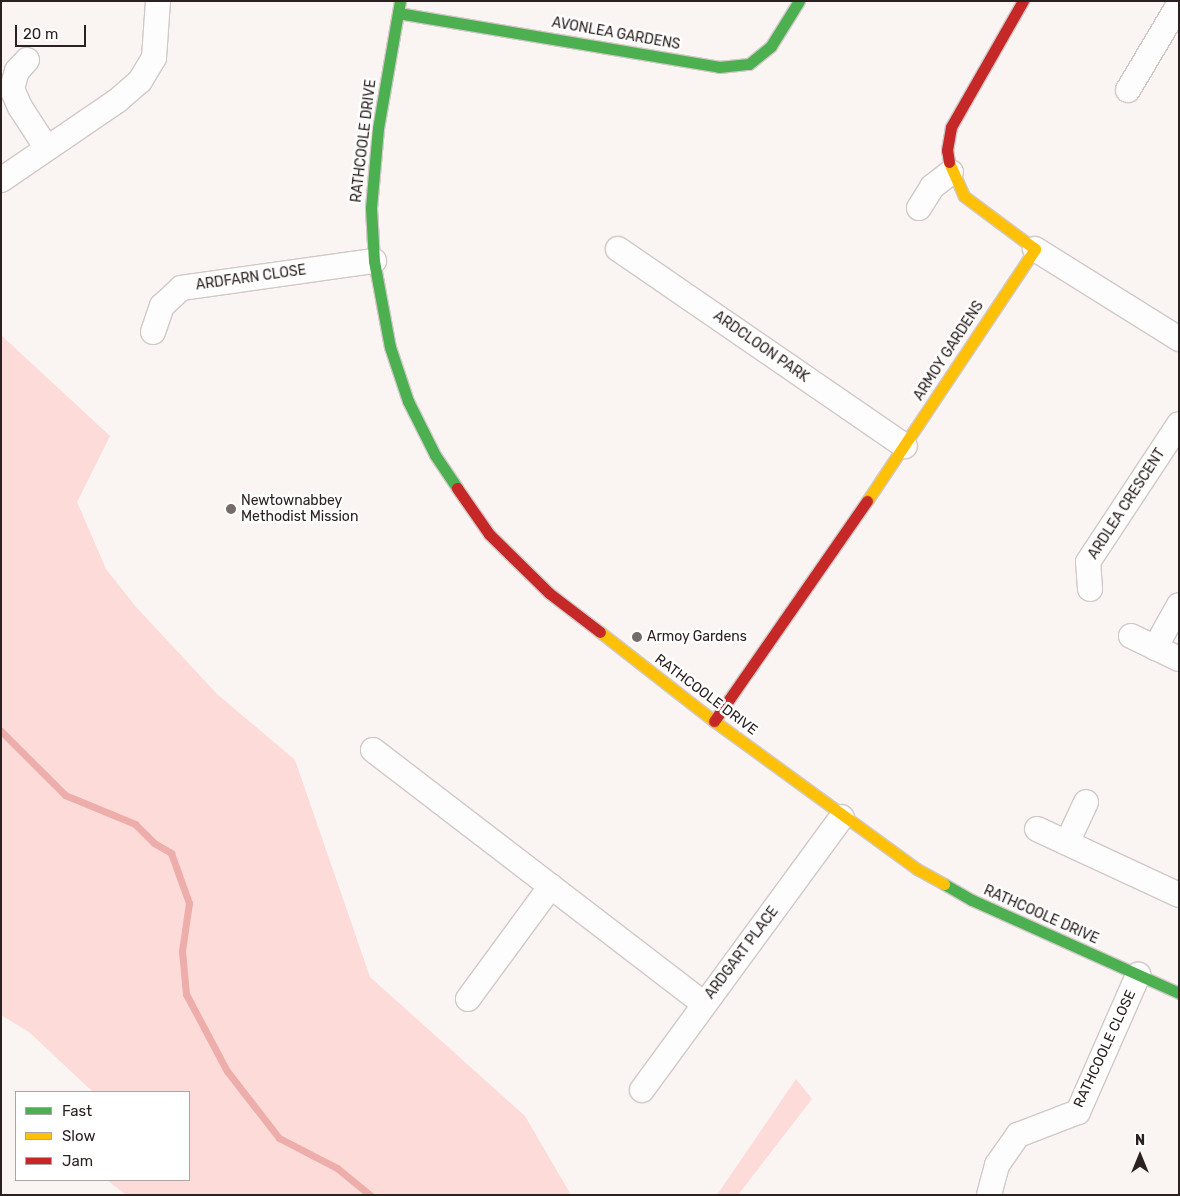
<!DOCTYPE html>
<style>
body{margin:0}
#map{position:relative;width:1180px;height:1196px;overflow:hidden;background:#faf4f3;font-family:Rubik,sans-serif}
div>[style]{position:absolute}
.green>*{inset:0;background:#fcdbd9}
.stream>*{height:7px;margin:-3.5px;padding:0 3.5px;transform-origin:3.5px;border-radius:3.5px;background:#edaeab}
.roads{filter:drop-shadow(1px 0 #d1c9c8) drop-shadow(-1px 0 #d1c9c8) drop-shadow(0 1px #d1c9c8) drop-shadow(0 -1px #d1c9c8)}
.street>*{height:24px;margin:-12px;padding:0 12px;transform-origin:12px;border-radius:12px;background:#fefdfd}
.fast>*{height:11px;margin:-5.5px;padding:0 5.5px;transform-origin:5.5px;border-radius:5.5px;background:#4caf50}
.slow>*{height:11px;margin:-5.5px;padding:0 5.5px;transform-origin:5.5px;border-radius:5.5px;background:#ffc107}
.jam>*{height:11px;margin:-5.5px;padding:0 5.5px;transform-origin:5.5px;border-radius:5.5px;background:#c62828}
.dots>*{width:14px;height:14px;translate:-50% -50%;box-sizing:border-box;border:2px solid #fff;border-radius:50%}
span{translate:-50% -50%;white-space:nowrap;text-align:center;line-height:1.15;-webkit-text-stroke:5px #fff;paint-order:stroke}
.street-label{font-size:14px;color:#2c2121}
.poi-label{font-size:14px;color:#2c2121}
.left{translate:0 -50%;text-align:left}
.frame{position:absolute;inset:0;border:2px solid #2c2121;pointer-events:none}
.legend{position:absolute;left:15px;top:1091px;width:175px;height:90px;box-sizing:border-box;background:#fff;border:1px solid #aba6a6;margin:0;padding:6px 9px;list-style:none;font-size:15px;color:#2c2121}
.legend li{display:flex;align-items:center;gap:10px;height:25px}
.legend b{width:25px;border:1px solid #aba6a6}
.north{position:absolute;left:1115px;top:1131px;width:50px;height:50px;-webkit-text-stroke:4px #fff;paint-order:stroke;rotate:0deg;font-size:14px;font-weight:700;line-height:20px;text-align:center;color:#2c2121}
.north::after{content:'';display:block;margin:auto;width:18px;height:22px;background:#2c2121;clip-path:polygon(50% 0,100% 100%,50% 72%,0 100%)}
.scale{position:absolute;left:15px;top:25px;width:71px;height:22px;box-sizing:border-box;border:2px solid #2c2121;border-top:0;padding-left:6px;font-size:15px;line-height:18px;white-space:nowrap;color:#2c2121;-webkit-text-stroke:4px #fff;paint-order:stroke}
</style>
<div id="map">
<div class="green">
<div style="clip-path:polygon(1px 335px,110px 436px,77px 502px,106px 569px,136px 607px,217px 694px,295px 760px,370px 977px,525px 1116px,571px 1195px,126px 1195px,107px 1180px,189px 1180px,189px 1092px,93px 1092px,29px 1032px,1px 1015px)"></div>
<div style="clip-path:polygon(796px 1079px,812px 1099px,738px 1195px,717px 1195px)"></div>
</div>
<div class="stream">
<div style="left:1px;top:731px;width:91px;rotate:45deg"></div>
<div style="left:65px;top:795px;width:76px;rotate:22.5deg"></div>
<div style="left:135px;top:824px;width:27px;rotate:45deg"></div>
<div style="left:154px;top:843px;width:20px;rotate:30deg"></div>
<div style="left:171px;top:853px;width:53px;rotate:70.2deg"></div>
<div style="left:189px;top:903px;width:49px;rotate:98.3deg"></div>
<div style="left:182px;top:951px;width:43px;rotate:84.7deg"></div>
<div style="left:186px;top:994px;width:87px;rotate:62deg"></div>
<div style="left:227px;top:1071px;width:85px;rotate:52.2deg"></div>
<div style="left:279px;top:1138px;width:65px;rotate:27.3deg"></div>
<div style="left:337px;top:1168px;width:43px;rotate:39.3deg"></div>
</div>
<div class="roads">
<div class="street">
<div style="left:27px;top:60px;width:15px;rotate:132deg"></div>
<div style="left:17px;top:71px;width:19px;rotate:106deg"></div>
<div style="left:12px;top:89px;width:20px;rotate:66deg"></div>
<div style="left:20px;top:107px;width:48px;rotate:57deg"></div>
<div style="left:1128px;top:90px;width:100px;rotate:-59.3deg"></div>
<div style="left:1px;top:180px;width:140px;rotate:-34.3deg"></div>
<div style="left:117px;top:101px;width:30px;rotate:-41deg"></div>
<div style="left:140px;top:81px;width:27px;rotate:-59deg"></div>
<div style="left:154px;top:58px;width:57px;rotate:-86deg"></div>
<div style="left:919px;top:208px;width:25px;rotate:-58deg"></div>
<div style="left:932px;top:187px;width:24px;rotate:-38deg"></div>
<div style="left:618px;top:249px;width:348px;rotate:34.5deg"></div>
<div style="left:1035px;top:249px;width:170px;rotate:32deg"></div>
<div style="left:153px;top:332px;width:28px;rotate:-71deg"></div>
<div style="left:162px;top:306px;width:26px;rotate:-43deg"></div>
<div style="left:181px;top:288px;width:195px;rotate:-8deg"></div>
<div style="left:1090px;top:589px;width:27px;rotate:-94deg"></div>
<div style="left:1088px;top:562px;width:165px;rotate:-56.6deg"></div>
<div style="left:1131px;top:636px;width:53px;rotate:25.6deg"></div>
<div style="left:1155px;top:648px;width:49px;rotate:-60.8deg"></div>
<div style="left:373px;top:750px;width:417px;rotate:37.5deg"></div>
<div style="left:1037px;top:829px;width:157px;rotate:24.9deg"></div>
<div style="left:1067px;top:843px;width:45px;rotate:-65.1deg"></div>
<div style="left:468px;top:999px;width:140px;rotate:-53.7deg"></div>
<div style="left:642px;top:1090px;width:338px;rotate:-53.8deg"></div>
<div style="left:989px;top:1195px;width:31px;rotate:-75deg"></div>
<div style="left:997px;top:1165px;width:37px;rotate:-55deg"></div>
<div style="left:1018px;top:1135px;width:64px;rotate:-21deg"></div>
<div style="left:1078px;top:1112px;width:150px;rotate:-66.3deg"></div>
</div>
<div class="fast">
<div style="left:400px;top:1px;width:129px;rotate:99.8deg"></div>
<div style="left:378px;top:128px;width:80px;rotate:95deg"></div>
<div style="left:371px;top:208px;width:53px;rotate:86.8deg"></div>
<div style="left:374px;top:261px;width:87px;rotate:79.5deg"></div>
<div style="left:390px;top:347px;width:57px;rotate:71.6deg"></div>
<div style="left:408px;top:401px;width:60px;rotate:63.4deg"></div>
<div style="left:435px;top:455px;width:40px;rotate:56deg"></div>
<div style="left:398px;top:13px;width:326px;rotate:9.5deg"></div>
<div style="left:719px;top:67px;width:30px;rotate:-6deg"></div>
<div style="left:749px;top:64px;width:28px;rotate:-39deg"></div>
<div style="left:771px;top:46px;width:53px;rotate:-58.1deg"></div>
<div style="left:944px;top:884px;width:32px;rotate:30deg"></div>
<div style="left:972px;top:900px;width:227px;rotate:24.2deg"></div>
</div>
<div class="slow">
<div style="left:867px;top:501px;width:303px;rotate:-56.3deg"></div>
<div style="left:1035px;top:249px;width:89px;rotate:-143.3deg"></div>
<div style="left:964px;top:196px;width:37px;rotate:-114deg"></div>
<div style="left:600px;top:632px;width:145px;rotate:38deg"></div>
<div style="left:714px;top:721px;width:251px;rotate:36.1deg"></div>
<div style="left:917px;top:869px;width:31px;rotate:29deg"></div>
</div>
<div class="jam">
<div style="left:949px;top:162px;width:12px;rotate:-99deg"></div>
<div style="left:947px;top:150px;width:23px;rotate:-80deg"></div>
<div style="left:951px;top:127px;width:145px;rotate:-60.3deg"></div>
<div style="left:457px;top:488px;width:56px;rotate:55.2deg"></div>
<div style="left:489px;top:534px;width:84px;rotate:44.5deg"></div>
<div style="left:549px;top:593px;width:64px;rotate:37.4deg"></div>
<div style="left:714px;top:721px;width:268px;rotate:-55.2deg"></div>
</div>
</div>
<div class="dots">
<div style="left:231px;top:509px;background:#746b6a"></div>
<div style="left:637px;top:637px;background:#746b6a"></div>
</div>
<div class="street-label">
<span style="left:616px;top:34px;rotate:10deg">AVONLEA GARDENS</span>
<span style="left:364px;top:141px;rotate:-83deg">RATHCOOLE DRIVE</span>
<span style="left:251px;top:278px;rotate:-8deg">ARDFARN CLOSE</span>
<span style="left:761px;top:347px;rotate:35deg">ARDCLOON PARK</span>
<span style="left:949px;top:351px;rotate:-57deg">ARMOY GARDENS</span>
<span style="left:1127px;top:504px;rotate:-57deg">ARDLEA CRESCENT</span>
<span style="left:706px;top:695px;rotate:37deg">RATHCOOLE DRIVE</span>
<span style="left:1041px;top:915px;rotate:24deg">RATHCOOLE DRIVE</span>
<span style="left:742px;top:953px;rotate:-53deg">ARDGART PLACE</span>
<span style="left:1105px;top:1049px;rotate:-65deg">RATHCOOLE CLOSE</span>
</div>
<div class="poi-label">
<span class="left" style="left:241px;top:509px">Newtownabbey<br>Methodist Mission</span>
<span class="left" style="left:647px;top:637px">Armoy Gardens</span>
</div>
<div class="frame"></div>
<ul class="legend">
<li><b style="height:6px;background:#4caf50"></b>Fast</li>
<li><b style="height:6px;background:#ffc107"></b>Slow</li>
<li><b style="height:6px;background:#c62828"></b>Jam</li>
</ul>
<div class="north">N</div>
<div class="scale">20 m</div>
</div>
